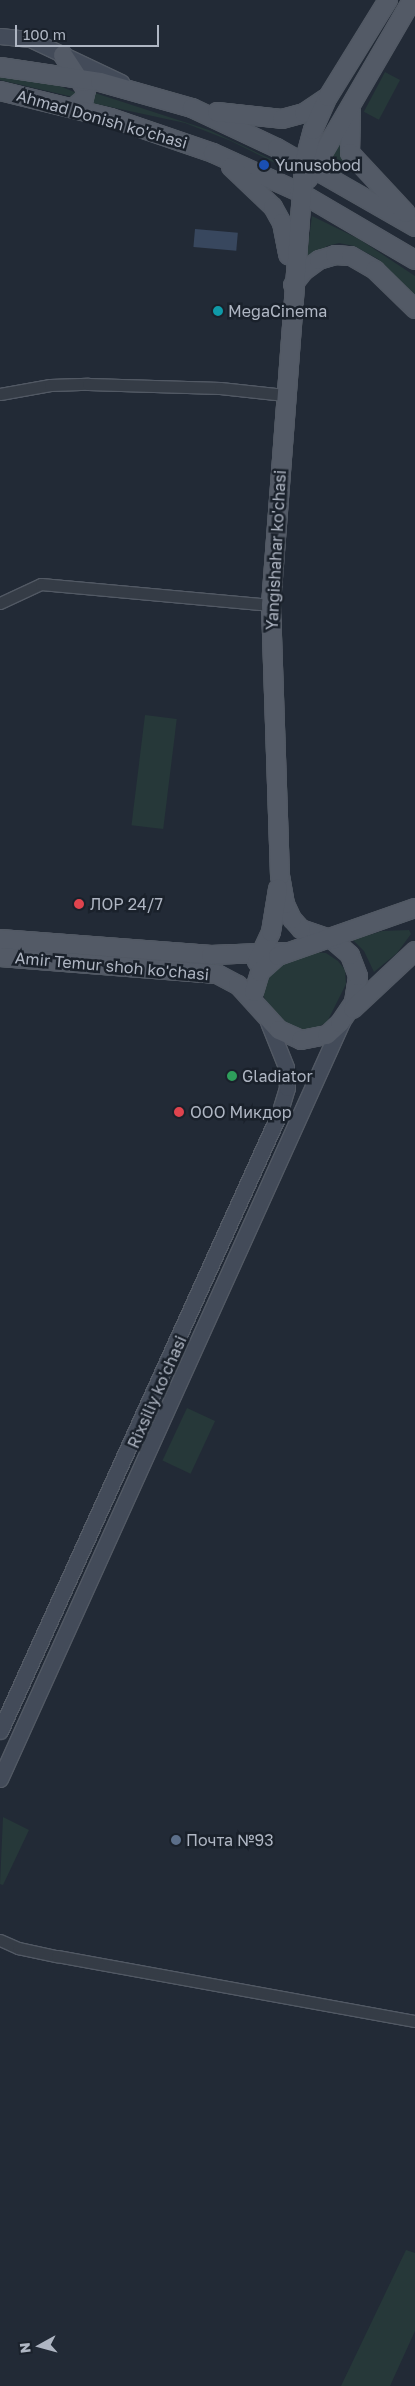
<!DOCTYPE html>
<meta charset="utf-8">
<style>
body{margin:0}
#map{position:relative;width:415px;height:2386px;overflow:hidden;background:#222a36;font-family:"Golos Text",sans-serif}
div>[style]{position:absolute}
.green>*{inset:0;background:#263839;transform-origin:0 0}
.water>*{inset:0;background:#38475e;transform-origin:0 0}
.roads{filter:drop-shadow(1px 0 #525964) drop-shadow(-1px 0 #525964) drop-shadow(0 1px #525964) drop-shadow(0 -1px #525964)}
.street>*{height:11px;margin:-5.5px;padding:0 5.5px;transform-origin:5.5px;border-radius:5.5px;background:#353c46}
.secondary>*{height:15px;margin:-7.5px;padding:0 7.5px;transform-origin:7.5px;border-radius:7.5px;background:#434b59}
.primary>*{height:18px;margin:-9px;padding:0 9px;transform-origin:9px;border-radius:9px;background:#535a66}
.dots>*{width:14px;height:14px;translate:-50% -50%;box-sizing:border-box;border:2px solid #1a212b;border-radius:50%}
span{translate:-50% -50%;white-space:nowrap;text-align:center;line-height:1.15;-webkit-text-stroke:5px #1a212b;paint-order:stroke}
.street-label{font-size:16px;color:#afb6c3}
.poi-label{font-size:16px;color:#afb6c3}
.left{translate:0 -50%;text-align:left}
.north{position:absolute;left:15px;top:2321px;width:50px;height:50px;-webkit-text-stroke:4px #1a212b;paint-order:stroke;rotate:263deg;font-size:14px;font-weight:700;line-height:20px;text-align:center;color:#afb6c3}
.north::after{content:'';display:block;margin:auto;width:18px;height:22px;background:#afb6c3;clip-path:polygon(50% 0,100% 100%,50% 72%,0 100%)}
.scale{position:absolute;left:15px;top:25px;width:144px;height:22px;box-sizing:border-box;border:2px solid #afb6c3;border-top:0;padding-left:6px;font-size:15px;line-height:18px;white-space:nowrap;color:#afb6c3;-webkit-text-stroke:4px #1a212b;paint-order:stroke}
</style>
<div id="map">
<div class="green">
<div style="left:385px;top:72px;width:17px;height:45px;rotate:28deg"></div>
<div style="clip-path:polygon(0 75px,57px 85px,77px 93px,73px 97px,0 80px)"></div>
<div style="clip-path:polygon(95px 93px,209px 130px,275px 161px,275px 163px,231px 141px,185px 123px,92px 103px)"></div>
<div style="clip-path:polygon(341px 131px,352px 168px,330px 156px)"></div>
<div style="clip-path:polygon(312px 216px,359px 239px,415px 276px,415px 295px,378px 259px,354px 246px,339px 243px,327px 246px,306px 262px)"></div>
<div style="left:145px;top:715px;width:32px;height:111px;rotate:7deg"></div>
<div style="clip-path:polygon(409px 930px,411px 934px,397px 953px,374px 972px,364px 951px,353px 940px,382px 931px)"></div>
<div style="clip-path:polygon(315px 952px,326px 953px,338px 961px,345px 970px,346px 984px,327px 1022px,315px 1029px,301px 1030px,281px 1020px,272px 1011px,264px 997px,262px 982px,276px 965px)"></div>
<div style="left:187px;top:1408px;width:31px;height:58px;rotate:25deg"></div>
<div style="clip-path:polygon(3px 1817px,29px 1830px,3px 1885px,0 1884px)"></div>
<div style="clip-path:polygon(406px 2250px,415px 2253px,415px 2331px,390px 2386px,341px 2386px)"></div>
</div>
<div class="water">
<div style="left:195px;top:229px;width:43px;height:18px;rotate:5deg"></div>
</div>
<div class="roads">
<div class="street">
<div style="left:0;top:394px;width:51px;rotate:-10.2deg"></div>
<div style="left:50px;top:385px;width:38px;rotate:-2deg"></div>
<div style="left:88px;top:384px;width:132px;rotate:1.7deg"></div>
<div style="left:220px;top:388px;width:65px;rotate:6.1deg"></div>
<div style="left:0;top:603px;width:45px;rotate:-24.9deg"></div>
<div style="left:41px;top:584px;width:231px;rotate:5.2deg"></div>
<div style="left:0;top:1940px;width:20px;rotate:24deg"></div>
<div style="left:18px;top:1948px;width:40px;rotate:12deg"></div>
<div style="left:57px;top:1956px;width:364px;rotate:10.3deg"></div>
</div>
<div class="secondary">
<div style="left:0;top:36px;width:30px;rotate:6deg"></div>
<div style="left:30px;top:39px;width:101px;rotate:25.3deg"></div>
<div style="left:0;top:1731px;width:677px;rotate:-65.67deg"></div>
<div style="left:279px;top:1114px;width:27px;rotate:-73deg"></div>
<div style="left:287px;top:1088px;width:21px;rotate:-93deg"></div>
<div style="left:286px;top:1067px;width:48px;rotate:-111.8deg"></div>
<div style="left:0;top:1779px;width:831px;rotate:-65.69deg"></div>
</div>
<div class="primary">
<div style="left:63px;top:55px;width:42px;rotate:56.7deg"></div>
<div style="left:86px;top:90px;width:9px;rotate:103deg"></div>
<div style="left:84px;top:99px;width:14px;rotate:141deg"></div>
<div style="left:0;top:67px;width:101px;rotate:8.5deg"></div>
<div style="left:100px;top:82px;width:96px;rotate:15.8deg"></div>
<div style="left:192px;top:108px;width:94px;rotate:25.2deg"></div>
<div style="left:277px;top:148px;width:159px;rotate:29.8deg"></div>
<div style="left:0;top:91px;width:114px;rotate:13.7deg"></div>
<div style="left:111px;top:118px;width:108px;rotate:18.9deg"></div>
<div style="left:213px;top:153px;width:94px;rotate:24.4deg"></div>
<div style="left:299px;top:192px;width:134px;rotate:30.4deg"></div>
<div style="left:351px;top:109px;width:44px;rotate:91.3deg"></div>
<div style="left:350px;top:153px;width:82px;rotate:47deg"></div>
<div style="left:217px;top:112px;width:65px;rotate:6.1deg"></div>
<div style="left:282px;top:119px;width:23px;rotate:-15deg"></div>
<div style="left:304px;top:113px;width:25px;rotate:-34deg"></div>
<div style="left:231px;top:167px;width:58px;rotate:43.6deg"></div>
<div style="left:273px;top:207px;width:18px;rotate:61deg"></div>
<div style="left:282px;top:223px;width:33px;rotate:79deg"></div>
<div style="left:308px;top:179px;width:207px;rotate:-59.8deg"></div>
<div style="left:293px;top:285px;width:18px;rotate:-52deg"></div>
<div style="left:304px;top:271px;width:19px;rotate:-36deg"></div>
<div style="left:319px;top:260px;width:17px;rotate:-17deg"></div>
<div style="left:335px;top:255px;width:16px;rotate:4deg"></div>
<div style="left:351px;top:256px;width:28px;rotate:30deg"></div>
<div style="left:375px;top:270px;width:56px;rotate:44.3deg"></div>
<div style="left:0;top:939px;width:212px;rotate:4.3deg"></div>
<div style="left:211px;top:955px;width:76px;rotate:-2.3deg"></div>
<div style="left:0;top:957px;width:218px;rotate:4.5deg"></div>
<div style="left:217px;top:974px;width:24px;rotate:28deg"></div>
<div style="left:238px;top:985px;width:61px;rotate:47.7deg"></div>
<div style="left:279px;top:1030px;width:24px;rotate:24deg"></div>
<div style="left:301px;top:1040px;width:26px;rotate:-11deg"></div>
<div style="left:327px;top:1035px;width:18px;rotate:-43deg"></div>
<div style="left:340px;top:1023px;width:25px;rotate:-56deg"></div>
<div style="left:354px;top:1002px;width:26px;rotate:-81deg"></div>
<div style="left:358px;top:976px;width:22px;rotate:-111deg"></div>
<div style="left:350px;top:955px;width:23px;rotate:-139deg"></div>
<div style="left:333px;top:940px;width:34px;rotate:-161deg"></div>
<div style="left:301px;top:929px;width:13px;rotate:-132deg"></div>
<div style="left:292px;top:919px;width:17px;rotate:-115deg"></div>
<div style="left:285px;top:904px;width:28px;rotate:-100deg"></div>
<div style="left:280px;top:876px;width:271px;rotate:-91.9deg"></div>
<div style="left:271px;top:605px;width:443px;rotate:-85.7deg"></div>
<div style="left:304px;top:163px;width:34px;rotate:-75deg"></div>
<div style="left:313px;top:130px;width:36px;rotate:-66deg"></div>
<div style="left:328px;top:97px;width:114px;rotate:-58.3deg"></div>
<div style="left:257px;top:962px;width:33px;rotate:-65deg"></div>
<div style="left:271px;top:932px;width:44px;rotate:-80.8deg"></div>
<div style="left:254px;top:992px;width:21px;rotate:-73deg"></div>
<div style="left:260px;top:972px;width:24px;rotate:-42deg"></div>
<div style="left:278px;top:956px;width:145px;rotate:-19.3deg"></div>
<div style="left:353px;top:1009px;width:85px;rotate:-43.1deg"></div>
</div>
</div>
<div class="dots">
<div style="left:264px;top:165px;background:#1a4fb4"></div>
<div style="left:218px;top:311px;background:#0f9aa8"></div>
<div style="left:79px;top:904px;background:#e0444e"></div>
<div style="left:232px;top:1076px;background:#2e9e5b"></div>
<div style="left:179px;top:1112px;background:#e0444e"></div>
<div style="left:176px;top:1840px;background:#5c6f8a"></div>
</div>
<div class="street-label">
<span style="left:102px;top:119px;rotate:16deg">Ahmad Donish ko'chasi</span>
<span style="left:276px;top:550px;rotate:-87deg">Yangishahar ko'chasi</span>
<span style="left:112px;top:966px;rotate:5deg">Amir Temur shoh ko'chasi</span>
<span style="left:157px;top:1392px;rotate:-66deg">Rixsiliy ko'chasi</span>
</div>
<div class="poi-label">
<span class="left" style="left:275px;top:165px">Yunusobod</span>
<span class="left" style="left:228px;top:311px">MegaCinema</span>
<span class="left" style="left:90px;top:904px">ЛОР 24/7</span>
<span class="left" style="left:242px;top:1076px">Gladiator</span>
<span class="left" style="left:190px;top:1112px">ООО Микдор</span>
<span class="left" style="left:186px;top:1840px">Почта №93</span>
</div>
<div class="north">N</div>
<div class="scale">100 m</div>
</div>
